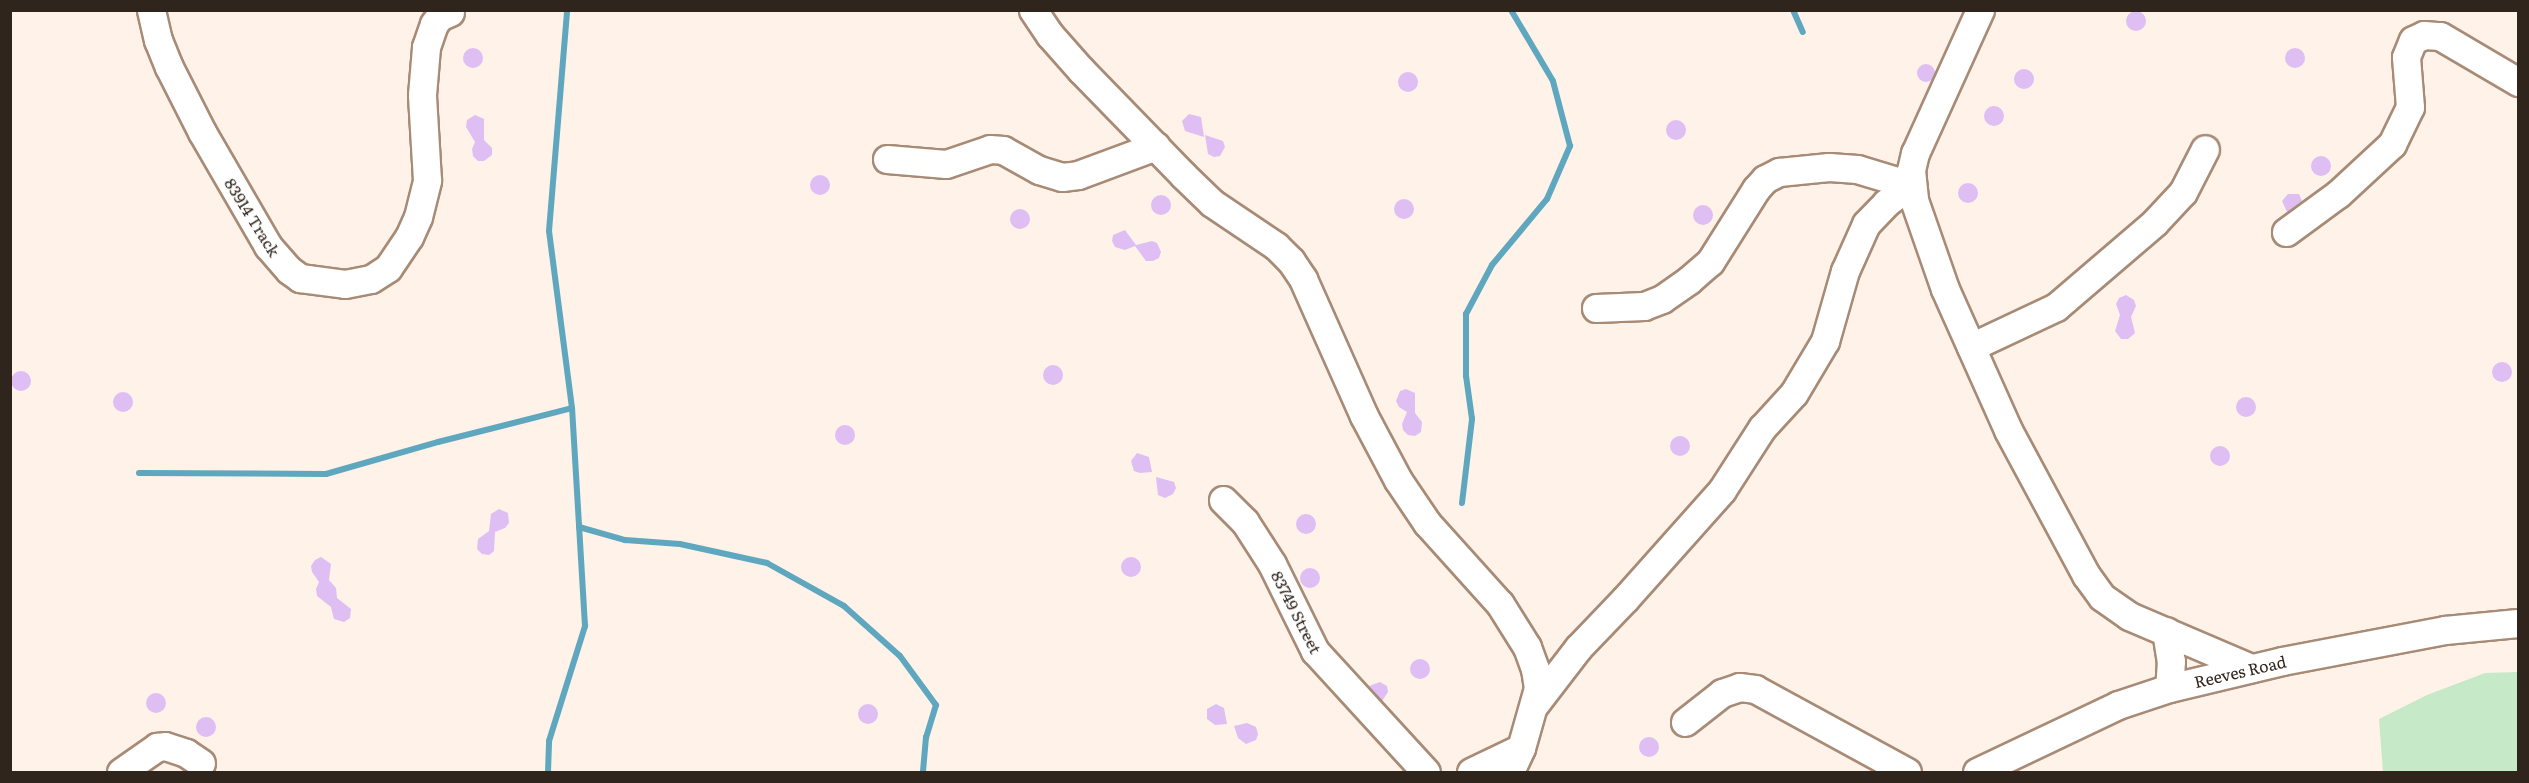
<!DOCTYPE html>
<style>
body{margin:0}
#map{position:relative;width:2529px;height:783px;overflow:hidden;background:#fef2e9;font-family:Literata,serif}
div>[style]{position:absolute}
.green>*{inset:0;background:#c6e9c7}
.stream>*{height:6px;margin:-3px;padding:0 3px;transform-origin:3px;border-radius:3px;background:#5ea7bf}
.building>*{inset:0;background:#dfbef3}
.round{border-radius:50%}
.roads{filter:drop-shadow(2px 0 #a78b76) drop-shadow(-2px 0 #a78b76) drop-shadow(0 2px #a78b76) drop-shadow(0 -2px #a78b76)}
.minor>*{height:27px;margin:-13.5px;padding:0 13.5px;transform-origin:13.5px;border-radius:13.5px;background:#fff}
span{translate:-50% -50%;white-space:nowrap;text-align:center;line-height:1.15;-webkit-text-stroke:4.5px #fff;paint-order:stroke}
.street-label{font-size:16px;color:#30251d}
.frame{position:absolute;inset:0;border:12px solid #30251d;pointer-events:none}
</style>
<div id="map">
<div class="green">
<div style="clip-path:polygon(2518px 672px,2518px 772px,2383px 772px,2379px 719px,2427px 695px,2485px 673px)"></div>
</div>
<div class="stream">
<div style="left:1793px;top:10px;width:24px;rotate:66deg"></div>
<div style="left:139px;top:473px;width:187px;rotate:0.3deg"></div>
<div style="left:326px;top:474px;width:116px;rotate:-15.9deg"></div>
<div style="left:438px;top:442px;width:138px;rotate:-14.2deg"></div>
<div style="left:1462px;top:503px;width:85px;rotate:-83.2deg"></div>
<div style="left:1472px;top:419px;width:43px;rotate:-97.9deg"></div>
<div style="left:1466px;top:376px;width:62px;rotate:-90deg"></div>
<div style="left:1466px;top:314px;width:55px;rotate:-62deg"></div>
<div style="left:1492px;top:265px;width:86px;rotate:-50.2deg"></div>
<div style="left:1547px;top:199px;width:58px;rotate:-66.5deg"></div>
<div style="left:1570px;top:146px;width:67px;rotate:-104.7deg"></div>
<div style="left:1553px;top:81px;width:82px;rotate:-120.6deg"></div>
<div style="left:579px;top:527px;width:48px;rotate:15.8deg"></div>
<div style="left:625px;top:540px;width:55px;rotate:4.2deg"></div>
<div style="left:680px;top:544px;width:89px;rotate:12.3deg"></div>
<div style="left:767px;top:563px;width:88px;rotate:29.2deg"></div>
<div style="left:844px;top:606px;width:75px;rotate:41.8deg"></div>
<div style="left:900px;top:656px;width:61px;rotate:53.7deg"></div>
<div style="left:936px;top:705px;width:34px;rotate:107deg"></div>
<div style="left:926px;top:737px;width:35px;rotate:95deg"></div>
<div style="left:548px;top:772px;width:31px;rotate:-88deg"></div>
<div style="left:549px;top:741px;width:121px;rotate:-72.6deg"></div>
<div style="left:585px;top:626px;width:218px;rotate:-93.4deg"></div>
<div style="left:572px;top:408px;width:178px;rotate:-97.4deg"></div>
<div style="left:549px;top:231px;width:222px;rotate:-85.3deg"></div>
</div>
<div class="building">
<div class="round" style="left:2126px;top:11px;width:20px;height:20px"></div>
<div class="round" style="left:2285px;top:48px;width:20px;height:20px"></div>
<div class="round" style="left:463px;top:48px;width:20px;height:20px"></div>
<div class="round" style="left:1917px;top:64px;width:18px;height:18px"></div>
<div class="round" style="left:2014px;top:69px;width:20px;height:20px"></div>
<div class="round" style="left:1398px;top:72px;width:20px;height:20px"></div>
<div class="round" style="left:1984px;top:106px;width:20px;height:20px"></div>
<div style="clip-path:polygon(1189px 114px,1201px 117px,1204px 137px,1185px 131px,1182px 121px)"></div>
<div style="clip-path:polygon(475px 115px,484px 119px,484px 140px,492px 148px,492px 155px,484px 161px,478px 161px,473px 156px,472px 149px,475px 142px,466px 127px,467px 120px)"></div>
<div class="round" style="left:1666px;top:120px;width:20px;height:20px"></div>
<div style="clip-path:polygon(1205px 135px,1223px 141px,1225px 147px,1220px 156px,1214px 157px,1208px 154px)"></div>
<div class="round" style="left:2311px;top:156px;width:20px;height:20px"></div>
<div class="round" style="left:810px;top:175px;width:20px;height:20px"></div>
<div class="round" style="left:1958px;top:183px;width:20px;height:20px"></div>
<div style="clip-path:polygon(2288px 194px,2299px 194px,2302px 201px,2287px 212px,2282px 201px)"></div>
<div class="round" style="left:1151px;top:195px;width:20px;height:20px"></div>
<div class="round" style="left:1394px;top:199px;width:20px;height:20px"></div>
<div class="round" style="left:1693px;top:205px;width:20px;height:20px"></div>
<div class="round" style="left:1010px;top:209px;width:20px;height:20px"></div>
<div style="clip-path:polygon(1125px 230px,1136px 245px,1152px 241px,1157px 243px,1161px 252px,1159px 258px,1153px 261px,1146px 261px,1135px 246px,1125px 250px,1115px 247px,1112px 241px,1113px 235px)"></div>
<div style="clip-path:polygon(2126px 295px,2134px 300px,2136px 306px,2131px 317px,2135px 333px,2128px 339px,2121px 339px,2115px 331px,2120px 315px,2116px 304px,2119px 298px)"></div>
<div class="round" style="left:2492px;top:362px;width:20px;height:20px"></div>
<div class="round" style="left:1043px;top:365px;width:20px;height:20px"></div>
<div class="round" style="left:11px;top:371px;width:20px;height:20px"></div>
<div style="clip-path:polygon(1406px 389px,1415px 393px,1415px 413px,1422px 422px,1421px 432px,1415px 436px,1408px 435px,1403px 430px,1402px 424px,1407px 412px,1399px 407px,1396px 401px,1400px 391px)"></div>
<div class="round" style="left:113px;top:392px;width:20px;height:20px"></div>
<div class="round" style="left:2236px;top:397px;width:20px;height:20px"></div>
<div class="round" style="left:835px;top:425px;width:20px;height:20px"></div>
<div class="round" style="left:1670px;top:436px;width:20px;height:20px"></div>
<div class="round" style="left:2210px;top:446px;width:20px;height:20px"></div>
<div style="clip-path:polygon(1137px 453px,1149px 457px,1152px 472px,1140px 473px,1134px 471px,1131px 461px)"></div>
<div style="clip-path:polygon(1156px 477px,1174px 482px,1176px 488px,1173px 494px,1165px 498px,1158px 495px)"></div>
<div style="clip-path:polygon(499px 509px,508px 513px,509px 523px,505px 528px,495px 532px,494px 551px,489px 555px,482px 554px,477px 549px,478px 539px,489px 531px,491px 514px)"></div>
<div class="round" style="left:1296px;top:514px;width:20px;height:20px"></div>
<div class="round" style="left:1121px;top:557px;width:20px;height:20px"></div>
<div style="clip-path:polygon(321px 557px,331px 564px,329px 580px,336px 588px,337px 598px,351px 609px,350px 618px,344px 622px,334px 619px,331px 607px,317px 596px,316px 589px,319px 582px,312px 572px,311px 566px,315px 560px)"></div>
<div class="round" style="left:1300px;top:568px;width:20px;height:20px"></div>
<div class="round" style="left:1410px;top:659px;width:20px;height:20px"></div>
<div style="clip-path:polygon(1380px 682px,1387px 686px,1388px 692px,1382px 701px,1369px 686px)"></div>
<div class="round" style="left:146px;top:693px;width:20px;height:20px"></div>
<div class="round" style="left:858px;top:704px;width:20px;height:20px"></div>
<div style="clip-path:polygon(1216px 704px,1224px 708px,1227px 724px,1215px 725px,1207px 719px,1207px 709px)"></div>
<div class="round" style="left:196px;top:717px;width:20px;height:20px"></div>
<div style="clip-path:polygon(1247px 723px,1256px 727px,1258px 734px,1256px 740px,1246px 744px,1238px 738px,1234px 726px)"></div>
<div class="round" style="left:1639px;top:737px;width:20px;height:20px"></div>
</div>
<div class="roads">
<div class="minor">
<div style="left:151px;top:10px;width:31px;rotate:77deg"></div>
<div style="left:158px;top:40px;width:29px;rotate:68deg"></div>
<div style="left:169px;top:67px;width:73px;rotate:63.1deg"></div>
<div style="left:202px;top:132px;width:132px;rotate:59.9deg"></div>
<div style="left:268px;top:246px;width:32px;rotate:49deg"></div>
<div style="left:289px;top:270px;width:14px;rotate:36deg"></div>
<div style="left:300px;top:278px;width:45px;rotate:7.6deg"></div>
<div style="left:345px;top:284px;width:26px;rotate:-11deg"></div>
<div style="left:371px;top:279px;width:20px;rotate:-33deg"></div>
<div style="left:388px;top:268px;width:37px;rotate:-56deg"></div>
<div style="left:409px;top:237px;width:22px;rotate:-66deg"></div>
<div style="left:418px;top:217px;width:38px;rotate:-76deg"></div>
<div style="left:427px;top:180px;width:85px;rotate:-93.4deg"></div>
<div style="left:422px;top:95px;width:48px;rotate:-85.2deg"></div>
<div style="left:426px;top:47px;width:24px;rotate:-71deg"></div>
<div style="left:434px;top:24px;width:9px;rotate:-54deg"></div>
<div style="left:439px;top:17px;width:12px;rotate:-24deg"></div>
<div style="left:1033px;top:10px;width:30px;rotate:56deg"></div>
<div style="left:1050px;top:35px;width:47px;rotate:48.5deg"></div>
<div style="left:1081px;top:70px;width:146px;rotate:45.8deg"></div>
<div style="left:1183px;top:175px;width:40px;rotate:44deg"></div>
<div style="left:1212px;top:203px;width:77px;rotate:33.9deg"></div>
<div style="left:1276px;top:246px;width:21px;rotate:45deg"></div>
<div style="left:1291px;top:261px;width:22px;rotate:56deg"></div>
<div style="left:1303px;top:279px;width:150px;rotate:66deg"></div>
<div style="left:1364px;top:416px;width:72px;rotate:62deg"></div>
<div style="left:1398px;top:480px;width:52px;rotate:56deg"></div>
<div style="left:1427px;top:523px;width:109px;rotate:48deg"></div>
<div style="left:1500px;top:604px;width:51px;rotate:57.9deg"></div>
<div style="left:1527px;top:647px;width:23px;rotate:70deg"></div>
<div style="left:1535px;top:669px;width:19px;rotate:81deg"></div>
<div style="left:1538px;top:688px;width:62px;rotate:105.8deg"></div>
<div style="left:1521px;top:748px;width:26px;rotate:115deg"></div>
<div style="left:1980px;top:10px;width:157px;rotate:114.4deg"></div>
<div style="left:1915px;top:153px;width:17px;rotate:103deg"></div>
<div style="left:1911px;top:170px;width:30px;rotate:84deg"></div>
<div style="left:1914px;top:200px;width:94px;rotate:70.8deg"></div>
<div style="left:1945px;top:289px;width:154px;rotate:65.9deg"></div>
<div style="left:2008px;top:430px;width:165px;rotate:61.7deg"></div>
<div style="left:2086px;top:575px;width:27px;rotate:54deg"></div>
<div style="left:2102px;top:597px;width:33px;rotate:35deg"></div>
<div style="left:2129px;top:616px;width:133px;rotate:23.1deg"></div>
<div style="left:887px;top:159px;width:59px;rotate:4.8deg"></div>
<div style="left:946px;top:164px;width:46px;rotate:-18.8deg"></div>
<div style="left:990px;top:149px;width:13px;rotate:4deg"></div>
<div style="left:1003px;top:150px;width:41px;rotate:29.1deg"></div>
<div style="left:1039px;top:170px;width:24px;rotate:17deg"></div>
<div style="left:1062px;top:177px;width:16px;rotate:-7deg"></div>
<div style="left:1078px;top:175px;width:83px;rotate:-20.4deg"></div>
<div style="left:2286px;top:232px;width:64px;rotate:-36.2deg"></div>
<div style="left:2338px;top:194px;width:74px;rotate:-42.8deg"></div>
<div style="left:2392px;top:144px;width:41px;rotate:-64.1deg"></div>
<div style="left:2410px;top:107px;width:50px;rotate:-94.6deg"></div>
<div style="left:2406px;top:57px;width:18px;rotate:-68deg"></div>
<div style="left:2413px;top:40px;width:12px;rotate:-24deg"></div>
<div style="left:2424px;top:35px;width:16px;rotate:4deg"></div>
<div style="left:2440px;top:36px;width:91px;rotate:30.5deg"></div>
<div style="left:1596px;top:308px;width:48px;rotate:-2.4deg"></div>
<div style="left:1644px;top:306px;width:19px;rotate:-21deg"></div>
<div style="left:1662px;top:299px;width:33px;rotate:-35deg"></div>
<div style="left:1689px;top:280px;width:28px;rotate:-41deg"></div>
<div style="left:1710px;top:262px;width:86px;rotate:-57.8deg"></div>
<div style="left:1756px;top:189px;width:13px;rotate:-48deg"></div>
<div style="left:1765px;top:179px;width:16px;rotate:-27deg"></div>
<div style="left:1779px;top:172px;width:50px;rotate:-5.7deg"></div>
<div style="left:1829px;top:167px;width:28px;rotate:4deg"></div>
<div style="left:1857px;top:169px;width:55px;rotate:16.8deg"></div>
<div style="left:1971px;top:347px;width:94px;rotate:-25.2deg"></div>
<div style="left:2056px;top:307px;width:130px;rotate:-40.6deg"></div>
<div style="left:2155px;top:222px;width:41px;rotate:-47deg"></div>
<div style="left:2183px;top:192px;width:48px;rotate:-62.9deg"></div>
<div style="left:1223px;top:500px;width:31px;rotate:45deg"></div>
<div style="left:1245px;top:522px;width:50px;rotate:57.3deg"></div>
<div style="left:1272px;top:564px;width:97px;rotate:63.7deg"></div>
<div style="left:1315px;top:651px;width:164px;rotate:47.5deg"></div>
<div style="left:2166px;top:631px;width:30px;rotate:81deg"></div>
<div style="left:2171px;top:661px;width:27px;rotate:94deg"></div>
<div style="left:1535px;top:704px;width:71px;rotate:-52.5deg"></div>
<div style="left:1578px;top:648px;width:68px;rotate:-46.2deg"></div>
<div style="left:1625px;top:599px;width:146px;rotate:-48.3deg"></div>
<div style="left:1722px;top:490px;width:74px;rotate:-57.2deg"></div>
<div style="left:1762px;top:428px;width:47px;rotate:-47.6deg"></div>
<div style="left:1794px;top:393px;width:61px;rotate:-59.2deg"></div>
<div style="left:1825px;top:341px;width:73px;rotate:-74.1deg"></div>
<div style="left:1845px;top:271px;width:51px;rotate:-65.9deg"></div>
<div style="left:1866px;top:224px;width:29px;rotate:-46deg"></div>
<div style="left:1886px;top:203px;width:30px;rotate:-37deg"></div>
<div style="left:1685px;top:722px;width:47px;rotate:-38.1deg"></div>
<div style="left:1722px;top:693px;width:18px;rotate:-19deg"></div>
<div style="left:1739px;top:687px;width:16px;rotate:7deg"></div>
<div style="left:1755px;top:689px;width:173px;rotate:28.6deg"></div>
<div style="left:121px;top:772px;width:44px;rotate:-34.8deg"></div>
<div style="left:157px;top:747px;width:8px;rotate:-7deg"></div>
<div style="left:165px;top:746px;width:22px;rotate:18deg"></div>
<div style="left:186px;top:753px;width:18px;rotate:34deg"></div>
<div style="left:1471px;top:772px;width:55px;rotate:-25.6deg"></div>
<div style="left:1977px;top:772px;width:156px;rotate:-25.4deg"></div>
<div style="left:2118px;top:705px;width:54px;rotate:-18.4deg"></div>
<div style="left:2169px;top:688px;width:116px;rotate:-13.4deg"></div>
<div style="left:2282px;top:661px;width:166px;rotate:-10.8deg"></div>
<div style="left:2445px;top:630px;width:73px;rotate:-5.5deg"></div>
</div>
</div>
<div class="street-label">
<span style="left:253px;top:217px;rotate:58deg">83914 Track</span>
<span style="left:1297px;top:612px;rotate:63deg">83749 Street</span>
<span style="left:2240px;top:671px;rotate:-13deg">Reeves Road</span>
</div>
<div class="frame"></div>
</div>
